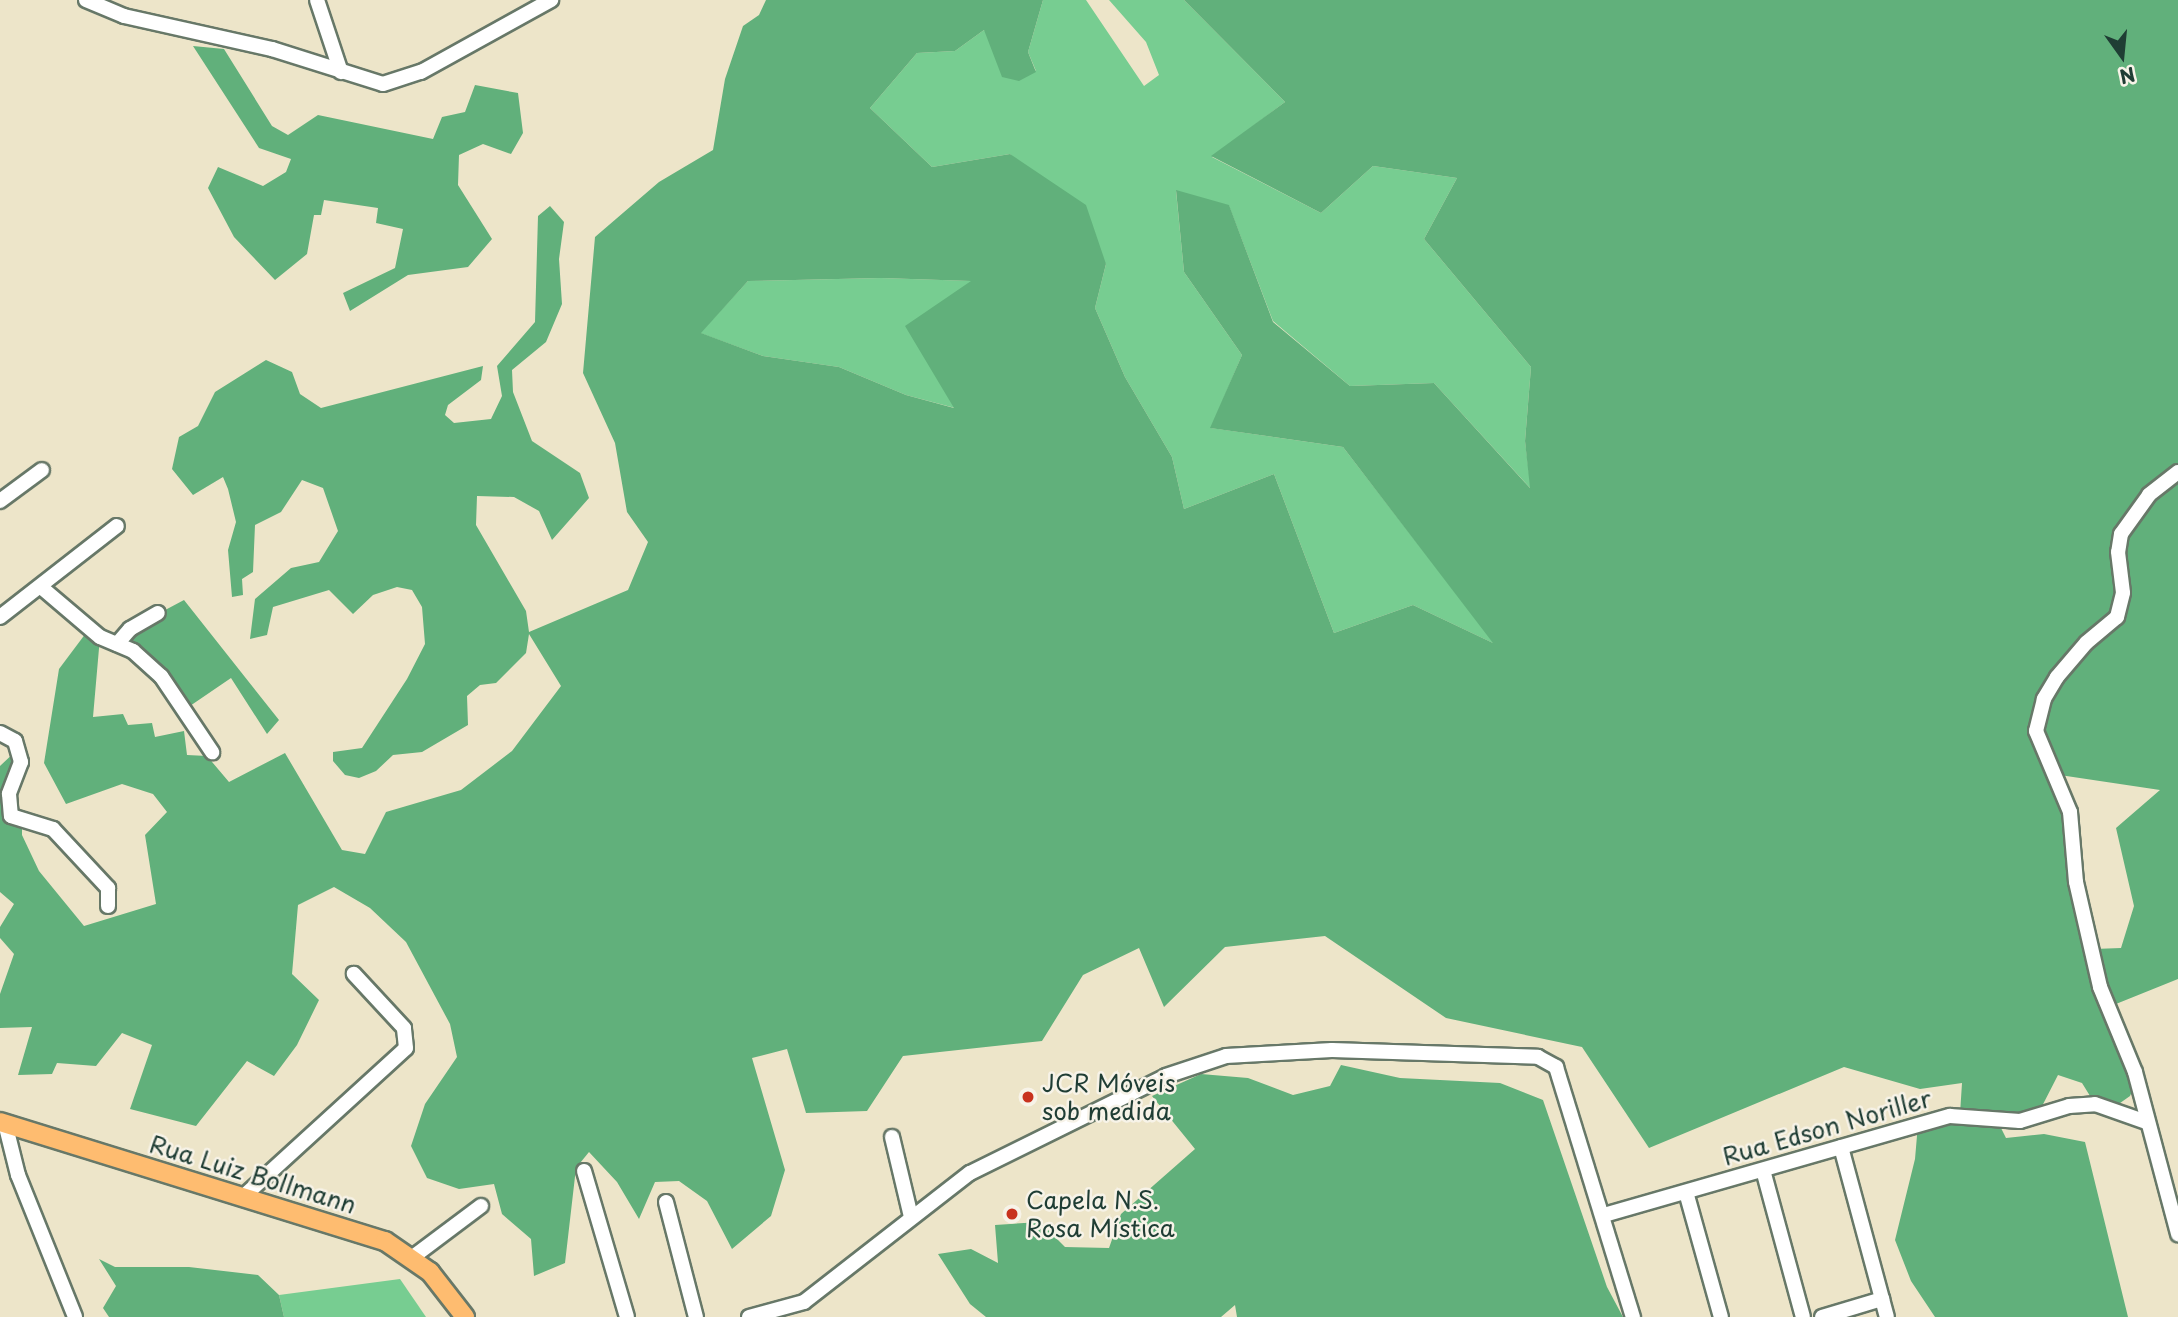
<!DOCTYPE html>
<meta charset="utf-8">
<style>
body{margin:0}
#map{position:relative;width:2178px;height:1317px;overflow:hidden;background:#ede5c9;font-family:"Playpen Sans",sans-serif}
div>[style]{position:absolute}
.green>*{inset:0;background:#77cd91}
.forest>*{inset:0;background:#61b07b}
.roads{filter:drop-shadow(2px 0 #677868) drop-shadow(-2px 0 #677868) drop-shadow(0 2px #677868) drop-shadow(0 -2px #677868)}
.minor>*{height:14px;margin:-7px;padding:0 7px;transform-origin:7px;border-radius:7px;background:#fff}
.major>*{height:18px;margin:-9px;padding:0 9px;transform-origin:9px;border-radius:9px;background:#febc70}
.dots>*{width:19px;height:19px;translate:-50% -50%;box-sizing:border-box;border:4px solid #f7f3e8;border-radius:50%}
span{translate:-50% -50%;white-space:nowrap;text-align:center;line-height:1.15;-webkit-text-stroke:5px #f7f3e8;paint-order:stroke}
.poi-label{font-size:24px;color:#1f3d34}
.left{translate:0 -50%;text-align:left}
.street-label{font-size:24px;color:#1f3d34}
.north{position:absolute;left:2087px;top:21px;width:70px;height:70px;-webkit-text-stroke:5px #f7f3e8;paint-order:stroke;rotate:165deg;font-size:19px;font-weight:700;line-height:28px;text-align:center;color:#1f3d34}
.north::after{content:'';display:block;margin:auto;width:24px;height:32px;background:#1f3d34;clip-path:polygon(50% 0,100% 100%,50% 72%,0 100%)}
</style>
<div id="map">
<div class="green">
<div style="clip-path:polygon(1043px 0,1086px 0,1144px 86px,1159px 75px,1146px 42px,1109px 0,1184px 0,1285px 102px,1212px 157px,1321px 213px,1373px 166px,1457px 178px,1424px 239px,1531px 367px,1525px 441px,1531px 489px,1434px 383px,1350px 386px,1273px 321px,1229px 206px,1176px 191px,1184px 272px,1242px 355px,1211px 428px,1343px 447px,1495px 644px,1413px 605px,1334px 633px,1274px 474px,1184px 509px,1172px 457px,1125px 377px,1095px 308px,1106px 264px,1010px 154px,932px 167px,870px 108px,917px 53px,955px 51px,984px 30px,1036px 71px,1028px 52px)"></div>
<div style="clip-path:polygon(881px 278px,972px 281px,955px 408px,906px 395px,839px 367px,763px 356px,700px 333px,748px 281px)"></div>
<div style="clip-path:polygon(400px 1279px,426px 1317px,284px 1317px,279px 1295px)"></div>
</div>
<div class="forest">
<div style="clip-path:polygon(evenodd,766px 0,1043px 0,1028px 52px,1036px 72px,1019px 81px,1002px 77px,984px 30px,955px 51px,917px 53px,870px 108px,932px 167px,1010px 154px,1086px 205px,1106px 264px,1095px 308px,1125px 377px,1172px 457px,1184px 509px,1274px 474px,1334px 633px,1413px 605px,1493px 643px,1343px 447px,1210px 428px,1242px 355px,1184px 272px,1176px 190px,1229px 205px,1273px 322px,1350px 386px,1434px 383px,1530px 488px,1525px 441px,1531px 367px,1424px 239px,1457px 178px,1373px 166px,1321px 213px,1211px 156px,1285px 102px,1184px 0,2178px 0,2178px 979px,2106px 1008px,2137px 1080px,2130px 1096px,2113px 1108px,2095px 1104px,2082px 1083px,2058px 1075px,2037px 1116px,1998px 1122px,2006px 1138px,2044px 1134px,2085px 1142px,2128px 1317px,1935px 1317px,1911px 1281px,1895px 1240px,1915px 1159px,1918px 1124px,1960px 1114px,1962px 1083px,1920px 1089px,1844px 1067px,1649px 1148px,1582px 1047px,1446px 1018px,1325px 936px,1225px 947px,1164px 1007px,1139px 948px,1083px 975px,1042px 1041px,903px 1056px,867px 1111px,806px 1113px,787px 1049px,752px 1058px,785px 1170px,771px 1216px,732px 1249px,707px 1201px,679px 1181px,655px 1182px,639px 1219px,617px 1182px,589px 1152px,576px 1168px,565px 1263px,534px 1276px,531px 1239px,502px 1214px,494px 1184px,459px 1189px,427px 1178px,411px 1146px,425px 1104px,457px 1057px,450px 1024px,406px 942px,370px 908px,334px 887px,298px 905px,292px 974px,319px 1000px,297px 1045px,274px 1076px,247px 1061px,196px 1126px,130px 1109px,152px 1045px,122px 1033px,96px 1066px,57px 1063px,52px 1074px,18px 1075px,32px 1027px,0 1028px,0 994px,14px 954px,0 938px,0 927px,14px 904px,0 892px,0 766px,18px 749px,9px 794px,22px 822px,22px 835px,39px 871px,84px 926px,156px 904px,145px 835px,167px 812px,153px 794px,122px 784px,66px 804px,44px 763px,59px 669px,89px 629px,100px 637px,93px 717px,123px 714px,128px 725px,152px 723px,155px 737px,184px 731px,187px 755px,207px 756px,229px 782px,285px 753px,342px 850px,365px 854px,386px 812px,461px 790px,512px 751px,561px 686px,529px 634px,526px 653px,496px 683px,480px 685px,467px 696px,468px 725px,422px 752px,393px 755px,376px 771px,359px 778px,345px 775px,333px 761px,333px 752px,362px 748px,407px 679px,425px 644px,422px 607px,412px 590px,397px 587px,373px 595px,353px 614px,329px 590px,273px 607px,267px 635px,250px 639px,255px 599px,291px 568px,319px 562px,338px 531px,323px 488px,302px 480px,281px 512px,255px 525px,253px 572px,242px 579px,243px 595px,232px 597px,228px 550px,236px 522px,228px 489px,223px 477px,193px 495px,172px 469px,179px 437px,198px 426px,215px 392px,266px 360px,292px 372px,300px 394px,321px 408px,483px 366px,481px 380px,448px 405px,445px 415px,454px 423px,491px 419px,502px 396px,497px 366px,535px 322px,538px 216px,550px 206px,564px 222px,559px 259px,562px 304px,546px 342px,512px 370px,513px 392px,532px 441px,580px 473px,589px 498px,552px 540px,539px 511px,514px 497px,477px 496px,476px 525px,526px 611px,529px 632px,628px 590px,648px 542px,627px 512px,615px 443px,583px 373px,595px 237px,659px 182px,713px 150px,725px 79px,743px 26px,759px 15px,766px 0,881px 278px,971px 281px,905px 326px,954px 408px,906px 395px,839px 367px,763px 356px,701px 333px,748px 281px,881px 278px,766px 0,2053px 774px,2160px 790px,2116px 828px,2134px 906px,2121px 948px,2094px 949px,2065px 798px,2053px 774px)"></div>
<div style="clip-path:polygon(193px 46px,224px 49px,272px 126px,288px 135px,318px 115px,433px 139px,442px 117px,465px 112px,475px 85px,518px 93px,523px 133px,511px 154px,483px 144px,459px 155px,458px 185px,492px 239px,468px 267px,408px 275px,350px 311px,343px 293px,395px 268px,403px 229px,376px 223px,378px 208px,324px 200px,321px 215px,314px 215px,307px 254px,275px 280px,234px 237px,208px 188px,218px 167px,263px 186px,286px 172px,291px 159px,259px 148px)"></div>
<div style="clip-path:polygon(184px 600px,279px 720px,267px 734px,231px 678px,187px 708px,125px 647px,137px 625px)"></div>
<div style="clip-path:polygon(1341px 1065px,1400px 1078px,1500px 1083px,1543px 1100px,1607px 1287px,1623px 1317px,1237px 1317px,1235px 1305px,1221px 1317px,986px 1317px,970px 1304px,938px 1254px,971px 1249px,998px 1263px,995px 1225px,1040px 1222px,1065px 1247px,1109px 1248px,1121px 1214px,1195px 1149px,1152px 1096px,1201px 1074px,1248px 1078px,1293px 1095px,1330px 1086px)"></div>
<div style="clip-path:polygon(99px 1259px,115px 1267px,189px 1267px,258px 1275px,279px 1295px,284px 1317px,109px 1317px,103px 1308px,116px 1286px)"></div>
</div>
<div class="roads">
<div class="minor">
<div style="left:86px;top:0;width:41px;rotate:22.8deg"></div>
<div style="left:124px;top:16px;width:152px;rotate:12.6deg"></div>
<div style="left:272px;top:49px;width:116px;rotate:17.5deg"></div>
<div style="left:383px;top:84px;width:40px;rotate:-18deg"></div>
<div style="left:421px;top:72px;width:149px;rotate:-29deg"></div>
<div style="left:317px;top:0;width:76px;rotate:71.6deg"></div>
<div style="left:2178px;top:472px;width:37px;rotate:142deg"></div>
<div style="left:2149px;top:495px;width:48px;rotate:125.7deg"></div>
<div style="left:2121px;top:534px;width:18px;rotate:99deg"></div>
<div style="left:2118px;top:552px;width:41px;rotate:83deg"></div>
<div style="left:2123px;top:593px;width:25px;rotate:104deg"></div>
<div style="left:2117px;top:617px;width:40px;rotate:140deg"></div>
<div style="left:2086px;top:643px;width:45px;rotate:130.5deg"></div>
<div style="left:2057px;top:677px;width:26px;rotate:121deg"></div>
<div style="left:2044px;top:699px;width:33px;rotate:104deg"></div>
<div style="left:2036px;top:731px;width:88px;rotate:67.2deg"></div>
<div style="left:2070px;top:812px;width:70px;rotate:85.1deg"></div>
<div style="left:2076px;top:882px;width:108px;rotate:77.1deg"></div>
<div style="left:2100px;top:987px;width:92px;rotate:67.6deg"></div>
<div style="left:2135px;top:1072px;width:168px;rotate:75.1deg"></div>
<div style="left:0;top:501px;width:52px;rotate:-36.4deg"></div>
<div style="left:41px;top:587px;width:77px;rotate:40.3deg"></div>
<div style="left:100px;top:637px;width:36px;rotate:23deg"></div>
<div style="left:133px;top:651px;width:38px;rotate:42deg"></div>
<div style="left:161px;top:676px;width:92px;rotate:56.1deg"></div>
<div style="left:0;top:617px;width:148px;rotate:-37.9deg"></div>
<div style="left:117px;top:644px;width:20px;rotate:-49deg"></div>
<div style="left:130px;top:629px;width:32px;rotate:-30deg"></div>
<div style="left:0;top:733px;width:17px;rotate:28deg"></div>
<div style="left:15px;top:741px;width:22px;rotate:74deg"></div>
<div style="left:21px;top:762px;width:34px;rotate:111deg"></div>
<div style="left:9px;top:794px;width:22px;rotate:85deg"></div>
<div style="left:11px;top:816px;width:44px;rotate:17.2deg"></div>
<div style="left:53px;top:829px;width:81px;rotate:47deg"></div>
<div style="left:108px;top:888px;width:18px;rotate:90deg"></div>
<div style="left:5px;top:1123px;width:54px;rotate:76deg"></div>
<div style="left:18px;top:1175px;width:153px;rotate:68.1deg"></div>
<div style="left:892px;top:1137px;width:82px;rotate:76.6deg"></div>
<div style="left:1841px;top:1147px;width:176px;rotate:74.9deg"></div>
<div style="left:1763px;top:1170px;width:152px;rotate:74.8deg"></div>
<div style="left:584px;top:1171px;width:152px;rotate:73.6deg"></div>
<div style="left:1686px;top:1192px;width:130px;rotate:74.4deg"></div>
<div style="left:244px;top:1196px;width:219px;rotate:-42.4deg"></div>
<div style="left:406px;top:1048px;width:20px;rotate:-96deg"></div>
<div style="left:404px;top:1028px;width:74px;rotate:-132.8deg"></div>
<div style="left:666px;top:1202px;width:119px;rotate:75.4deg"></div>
<div style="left:1604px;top:1215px;width:360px;rotate:-16deg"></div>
<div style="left:1950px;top:1116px;width:70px;rotate:4.1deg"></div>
<div style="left:2020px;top:1121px;width:51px;rotate:-17deg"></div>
<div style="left:2069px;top:1106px;width:26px;rotate:-4deg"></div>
<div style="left:2095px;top:1104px;width:54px;rotate:19.4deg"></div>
<div style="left:413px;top:1257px;width:85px;rotate:-36.9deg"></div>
<div style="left:749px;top:1317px;width:57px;rotate:-15.3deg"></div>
<div style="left:804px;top:1302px;width:210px;rotate:-37.9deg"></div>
<div style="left:970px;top:1173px;width:219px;rotate:-26.3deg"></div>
<div style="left:1166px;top:1076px;width:63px;rotate:-18.4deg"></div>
<div style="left:1226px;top:1056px;width:106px;rotate:-3.2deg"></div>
<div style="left:1332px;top:1050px;width:206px;rotate:1.9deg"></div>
<div style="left:1538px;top:1057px;width:21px;rotate:29deg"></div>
<div style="left:1556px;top:1067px;width:262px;rotate:72.9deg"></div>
<div style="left:1822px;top:1317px;width:63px;rotate:-16.7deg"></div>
</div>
<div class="major">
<div style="left:0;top:1122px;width:403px;rotate:17.2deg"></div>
<div style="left:385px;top:1241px;width:55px;rotate:34.6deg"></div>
<div style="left:430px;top:1272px;width:57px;rotate:52.1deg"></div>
</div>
</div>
<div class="dots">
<div style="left:1028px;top:1097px;background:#c8321e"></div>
<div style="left:1012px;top:1214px;background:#c8321e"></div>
</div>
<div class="poi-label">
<span class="left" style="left:1042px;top:1097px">JCR Móveis<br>sob medida</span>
<span class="left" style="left:1026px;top:1214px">Capela N.S.<br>Rosa Mística</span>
</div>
<div class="street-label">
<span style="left:1827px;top:1127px;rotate:-16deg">Rua Edson Noriller</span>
<span style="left:253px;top:1174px;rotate:17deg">Rua Luiz Bollmann</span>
</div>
<div class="north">N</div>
</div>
